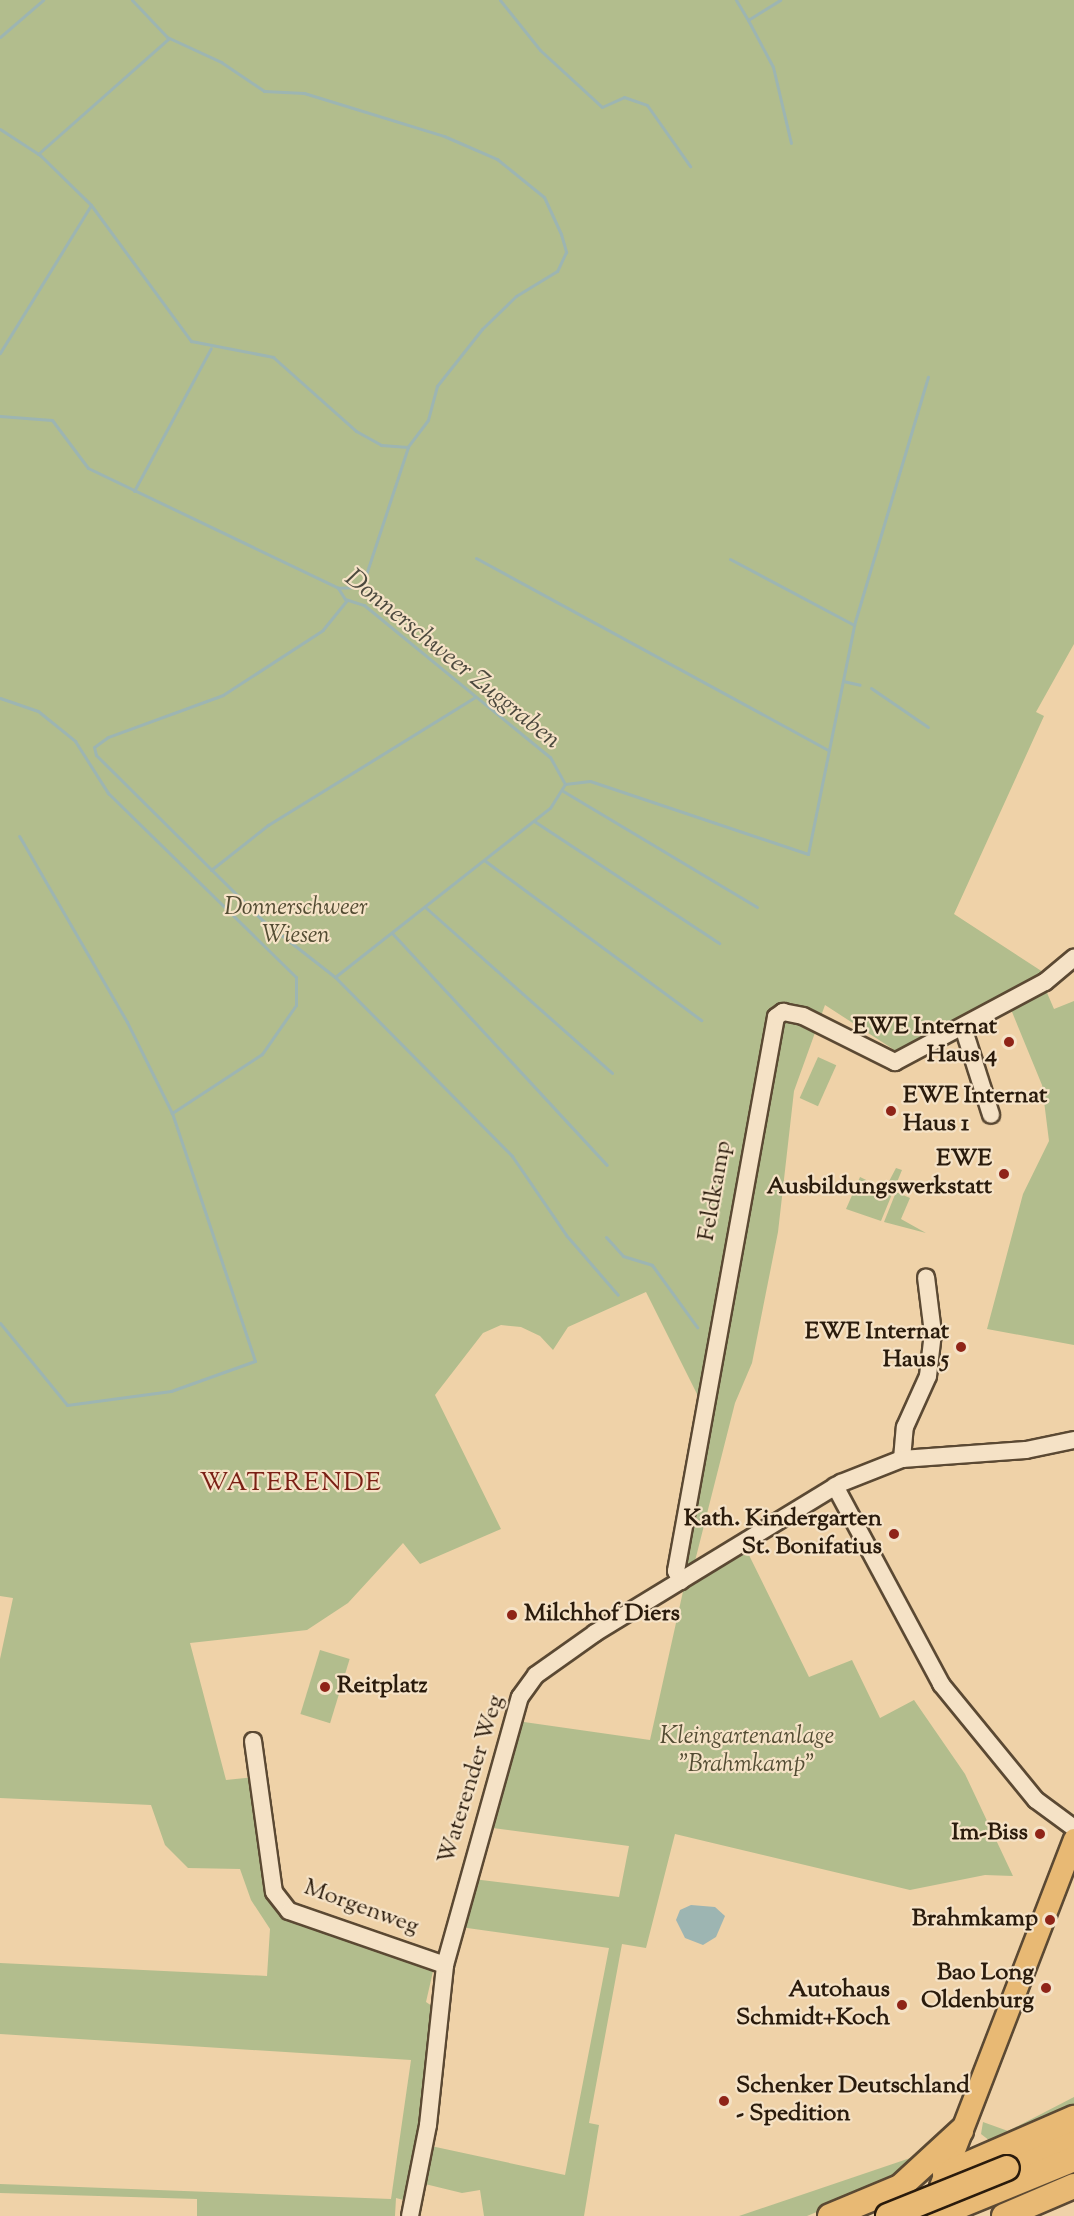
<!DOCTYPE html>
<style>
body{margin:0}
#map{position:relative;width:1074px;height:2216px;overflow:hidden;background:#efd2a8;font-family:"Sorts Mill Goudy",serif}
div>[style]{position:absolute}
.green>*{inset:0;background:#b2bd8d;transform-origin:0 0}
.water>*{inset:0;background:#9db5b2}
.stream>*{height:3px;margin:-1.5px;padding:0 1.5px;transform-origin:1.5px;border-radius:1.5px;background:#9db5b2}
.roads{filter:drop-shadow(2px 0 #5b4933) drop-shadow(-2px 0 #5b4933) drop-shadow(0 2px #5b4933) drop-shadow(0 -2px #5b4933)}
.minor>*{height:16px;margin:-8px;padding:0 8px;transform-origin:8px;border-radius:8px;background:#f5e2c6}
.major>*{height:21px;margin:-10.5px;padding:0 10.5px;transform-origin:10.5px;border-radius:10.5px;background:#e8b974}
.highway>*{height:24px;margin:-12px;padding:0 12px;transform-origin:12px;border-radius:12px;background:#e8b974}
.bridges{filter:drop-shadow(2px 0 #2a1b0c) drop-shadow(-2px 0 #2a1b0c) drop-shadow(0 2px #2a1b0c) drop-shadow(0 -2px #2a1b0c)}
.highway-bridge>*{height:24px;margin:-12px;padding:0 12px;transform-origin:12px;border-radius:12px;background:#e8b974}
.dots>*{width:16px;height:16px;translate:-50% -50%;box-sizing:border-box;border:3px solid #f5e2c6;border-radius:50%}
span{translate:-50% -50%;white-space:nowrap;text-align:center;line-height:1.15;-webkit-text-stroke:4.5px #f5e2c6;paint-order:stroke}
.park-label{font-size:24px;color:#534c33;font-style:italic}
.poi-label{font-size:24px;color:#2a1b0c;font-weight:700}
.right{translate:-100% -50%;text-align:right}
.left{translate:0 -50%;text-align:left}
.street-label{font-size:24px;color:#2a1b0c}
.water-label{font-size:26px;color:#4c493e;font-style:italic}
.neighbourhood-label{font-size:26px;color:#7a1f14;letter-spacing:1.5px}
</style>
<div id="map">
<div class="green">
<div style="clip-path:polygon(0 0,1074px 0,1074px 644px,1036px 712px,1044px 716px,954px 914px,1046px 974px,896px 1051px,825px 1005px,794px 1091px,778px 1232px,752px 1363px,735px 1403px,694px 1565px,681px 1562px,699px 1398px,646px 1292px,568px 1327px,553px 1350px,540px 1336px,521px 1327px,501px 1325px,483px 1333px,435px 1395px,501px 1529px,420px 1564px,403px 1543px,348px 1603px,307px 1630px,190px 1643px,226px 1780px,255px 1777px,271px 1895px,434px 1967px,426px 2002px,432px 2006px,425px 2125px,411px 2202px,396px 2198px,395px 2216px,197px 2216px,197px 2199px,0 2193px,0 2184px,391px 2199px,411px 2060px,0 2034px,0 1963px,267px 1976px,270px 1929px,251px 1900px,240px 1869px,188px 1868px,165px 1845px,151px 1805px,0 1798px,0 1659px,13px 1598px,0 1596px)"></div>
<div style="clip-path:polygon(1045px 988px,1054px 1009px,1074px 1001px,1074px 1345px,987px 1329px,1023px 1194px,1049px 1141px,1042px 1085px,1010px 1007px)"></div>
<div style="left:818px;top:1057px;width:20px;height:45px;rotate:24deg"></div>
<div style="clip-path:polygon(896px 1168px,902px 1170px,881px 1221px,846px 1209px,860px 1177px,885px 1189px)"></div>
<div style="clip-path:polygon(896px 1192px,910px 1198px,901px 1219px,926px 1233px,884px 1222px)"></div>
<div style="clip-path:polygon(745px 1547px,809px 1677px,852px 1660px,880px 1718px,914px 1700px,965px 1774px,1013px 1876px,985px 1875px,910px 1890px,675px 1834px,646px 1948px,622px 1944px,589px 2123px,599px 2125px,584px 2216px,484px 2216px,480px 2190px,462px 2193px,425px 2184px,431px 2146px,565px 2175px,609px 1948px,460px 1927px,473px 1879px,619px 1897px,629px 1846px,485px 1827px,517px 1721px,650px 1740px,684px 1587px)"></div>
<div style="left:320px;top:1650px;width:31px;height:67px;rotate:17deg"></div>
<div style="clip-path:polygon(1074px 2097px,1074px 2111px,1004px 2141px,990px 2141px,981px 2134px,983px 2122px,1008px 2131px)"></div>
<div style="clip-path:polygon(928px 2152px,902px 2177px,807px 2216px,739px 2216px)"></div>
</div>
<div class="water">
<div style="clip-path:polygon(691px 1905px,715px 1907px,725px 1916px,716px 1937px,703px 1945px,685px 1938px,676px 1920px,680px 1910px)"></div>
</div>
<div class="stream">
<div style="left:132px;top:0;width:51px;rotate:46.6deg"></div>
<div style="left:167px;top:37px;width:60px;rotate:24.8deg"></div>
<div style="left:221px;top:62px;width:52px;rotate:34deg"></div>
<div style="left:264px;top:91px;width:40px;rotate:2.9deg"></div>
<div style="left:304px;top:93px;width:146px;rotate:17.1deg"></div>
<div style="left:444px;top:136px;width:58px;rotate:23.5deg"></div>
<div style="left:497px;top:159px;width:60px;rotate:39deg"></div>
<div style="left:544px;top:197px;width:41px;rotate:65.3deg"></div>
<div style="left:561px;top:234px;width:19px;rotate:74deg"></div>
<div style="left:566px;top:252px;width:21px;rotate:115deg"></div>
<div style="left:557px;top:271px;width:48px;rotate:148.6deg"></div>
<div style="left:516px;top:296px;width:47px;rotate:135.9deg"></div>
<div style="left:482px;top:329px;width:73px;rotate:128.3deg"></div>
<div style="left:437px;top:386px;width:35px;rotate:105deg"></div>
<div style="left:428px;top:420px;width:34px;rotate:127deg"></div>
<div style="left:408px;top:447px;width:147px;rotate:108.2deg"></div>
<div style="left:362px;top:587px;width:24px;rotate:178deg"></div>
<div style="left:500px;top:0;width:64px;rotate:51.3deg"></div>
<div style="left:540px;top:50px;width:84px;rotate:42.6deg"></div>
<div style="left:602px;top:107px;width:24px;rotate:-24deg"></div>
<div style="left:624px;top:97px;width:24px;rotate:19deg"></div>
<div style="left:647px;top:105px;width:75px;rotate:54.8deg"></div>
<div style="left:736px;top:0;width:23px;rotate:59deg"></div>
<div style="left:748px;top:20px;width:38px;rotate:-32deg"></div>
<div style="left:748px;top:20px;width:53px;rotate:62deg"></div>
<div style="left:773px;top:67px;width:78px;rotate:76.7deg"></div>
<div style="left:0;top:37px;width:57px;rotate:-40.7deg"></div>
<div style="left:0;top:129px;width:48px;rotate:33deg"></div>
<div style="left:40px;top:155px;width:71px;rotate:44.4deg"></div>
<div style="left:91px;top:205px;width:174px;rotate:121.6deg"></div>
<div style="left:38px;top:154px;width:175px;rotate:-41.5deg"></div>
<div style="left:91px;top:205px;width:169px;rotate:53.7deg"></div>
<div style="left:191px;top:341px;width:84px;rotate:11deg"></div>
<div style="left:273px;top:357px;width:111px;rotate:41.7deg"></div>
<div style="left:356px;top:431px;width:29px;rotate:29deg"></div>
<div style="left:381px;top:445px;width:27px;rotate:4deg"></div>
<div style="left:0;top:416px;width:52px;rotate:4.4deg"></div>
<div style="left:52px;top:420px;width:60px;rotate:53.1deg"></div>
<div style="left:88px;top:468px;width:277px;rotate:25.6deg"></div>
<div style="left:338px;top:588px;width:13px;rotate:58deg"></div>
<div style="left:345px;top:599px;width:20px;rotate:18deg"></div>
<div style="left:364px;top:605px;width:240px;rotate:39.3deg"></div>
<div style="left:550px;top:757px;width:31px;rotate:61deg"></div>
<div style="left:565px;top:784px;width:25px;rotate:-7deg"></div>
<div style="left:590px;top:781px;width:230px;rotate:18.5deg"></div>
<div style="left:808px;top:854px;width:234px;rotate:-78.6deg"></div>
<div style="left:854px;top:625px;width:259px;rotate:-73.4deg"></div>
<div style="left:134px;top:491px;width:162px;rotate:-61.7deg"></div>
<div style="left:476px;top:558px;width:401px;rotate:28.6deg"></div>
<div style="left:730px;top:559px;width:140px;rotate:28deg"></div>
<div style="left:347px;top:600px;width:38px;rotate:129deg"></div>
<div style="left:323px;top:630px;width:119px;rotate:147deg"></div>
<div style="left:223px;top:695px;width:122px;rotate:159.9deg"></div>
<div style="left:108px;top:737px;width:17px;rotate:144deg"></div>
<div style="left:94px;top:747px;width:8px;rotate:76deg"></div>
<div style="left:96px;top:755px;width:234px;rotate:44.8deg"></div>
<div style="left:262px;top:920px;width:93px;rotate:38deg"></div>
<div style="left:335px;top:977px;width:252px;rotate:45.3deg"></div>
<div style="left:512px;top:1156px;width:96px;rotate:55.6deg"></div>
<div style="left:566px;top:1235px;width:79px;rotate:49.1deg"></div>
<div style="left:843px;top:681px;width:17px;rotate:13deg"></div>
<div style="left:871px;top:688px;width:69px;rotate:34.4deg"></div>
<div style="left:0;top:698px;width:40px;rotate:18.9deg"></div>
<div style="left:38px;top:711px;width:48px;rotate:39deg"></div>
<div style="left:75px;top:741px;width:62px;rotate:57.6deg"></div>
<div style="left:108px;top:793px;width:263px;rotate:44.4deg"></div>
<div style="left:296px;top:977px;width:28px;rotate:90deg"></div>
<div style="left:296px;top:1005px;width:60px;rotate:124.8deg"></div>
<div style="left:262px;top:1054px;width:108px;rotate:146.8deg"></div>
<div style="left:563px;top:791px;width:226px;rotate:30.9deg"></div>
<div style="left:534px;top:821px;width:222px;rotate:33.4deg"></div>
<div style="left:484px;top:860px;width:270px;rotate:36.4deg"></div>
<div style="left:211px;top:870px;width:73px;rotate:-38.3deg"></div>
<div style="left:268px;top:825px;width:243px;rotate:-31.7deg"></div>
<div style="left:425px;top:907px;width:250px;rotate:41.6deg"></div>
<div style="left:392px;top:933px;width:316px;rotate:47.2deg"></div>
<div style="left:335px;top:977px;width:273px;rotate:-38.2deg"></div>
<div style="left:550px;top:808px;width:28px;rotate:-58deg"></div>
<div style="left:606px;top:1237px;width:25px;rotate:48deg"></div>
<div style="left:623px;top:1256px;width:30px;rotate:17deg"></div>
<div style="left:652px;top:1265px;width:77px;rotate:54deg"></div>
<div style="left:0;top:1323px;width:106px;rotate:50.7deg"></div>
<div style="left:67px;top:1405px;width:105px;rotate:-7.7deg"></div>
<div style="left:171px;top:1391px;width:89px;rotate:-19.7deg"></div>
<div style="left:255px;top:1361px;width:262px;rotate:-108.5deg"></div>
<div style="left:172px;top:1113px;width:102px;rotate:-116.3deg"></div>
<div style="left:127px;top:1022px;width:215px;rotate:-120.1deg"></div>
</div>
<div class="roads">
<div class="minor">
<div style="left:963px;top:1027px;width:92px;rotate:72.3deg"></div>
<div style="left:902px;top:1459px;width:32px;rotate:-85deg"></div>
<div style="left:905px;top:1427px;width:56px;rotate:-65.7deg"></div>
<div style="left:928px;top:1376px;width:43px;rotate:-83.4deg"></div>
<div style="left:933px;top:1333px;width:56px;rotate:-97.1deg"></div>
<div style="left:835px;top:1486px;width:225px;rotate:61.8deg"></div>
<div style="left:941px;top:1684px;width:150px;rotate:50.7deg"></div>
<div style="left:1036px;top:1800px;width:47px;rotate:36.4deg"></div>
<div style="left:681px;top:1581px;width:11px;rotate:-117deg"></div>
<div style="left:676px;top:1571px;width:563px;rotate:-79.77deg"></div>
<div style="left:776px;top:1017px;width:9px;rotate:-36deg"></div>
<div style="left:783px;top:1012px;width:20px;rotate:11deg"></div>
<div style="left:803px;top:1016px;width:103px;rotate:26.6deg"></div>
<div style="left:895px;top:1062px;width:170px;rotate:-28.1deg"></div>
<div style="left:1045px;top:982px;width:38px;rotate:-40deg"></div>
<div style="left:253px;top:1741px;width:152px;rotate:82.1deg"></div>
<div style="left:274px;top:1892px;width:24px;rotate:52deg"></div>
<div style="left:289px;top:1911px;width:165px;rotate:19.1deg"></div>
<div style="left:410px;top:2216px;width:93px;rotate:-78.8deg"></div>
<div style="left:428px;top:2125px;width:161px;rotate:-83.9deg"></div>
<div style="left:445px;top:1965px;width:278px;rotate:-74.4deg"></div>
<div style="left:520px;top:1697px;width:27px;rotate:-54deg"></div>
<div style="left:536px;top:1675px;width:72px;rotate:-35.4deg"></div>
<div style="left:595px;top:1633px;width:288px;rotate:-31.4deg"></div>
<div style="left:841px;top:1483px;width:66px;rotate:-21.5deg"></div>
<div style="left:902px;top:1459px;width:124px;rotate:-4.2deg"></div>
<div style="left:1026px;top:1450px;width:49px;rotate:-11.8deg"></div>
</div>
<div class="major">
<div style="left:940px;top:2186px;width:372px;rotate:-68.9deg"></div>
</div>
<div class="highway">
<div style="left:1007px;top:2168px;width:73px;rotate:-22.7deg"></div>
<div style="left:945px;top:2174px;width:141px;rotate:-23.5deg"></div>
<div style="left:830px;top:2216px;width:76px;rotate:-22.5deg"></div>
<div style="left:900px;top:2187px;width:83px;rotate:-42.6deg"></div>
<div style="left:935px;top:2216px;width:150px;rotate:-22.3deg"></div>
<div style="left:1004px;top:2216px;width:76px;rotate:-23.2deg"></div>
</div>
</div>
<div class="bridges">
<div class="highway-bridge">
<div style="left:888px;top:2216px;width:128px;rotate:-22deg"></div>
</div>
</div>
<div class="dots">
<div style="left:1009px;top:1042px;background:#8f2418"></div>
<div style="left:891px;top:1111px;background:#8f2418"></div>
<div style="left:1004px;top:1174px;background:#8f2418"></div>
<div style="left:961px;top:1347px;background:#8f2418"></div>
<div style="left:894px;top:1534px;background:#8f2418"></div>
<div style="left:512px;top:1615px;background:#8f2418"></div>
<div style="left:325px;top:1687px;background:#8f2418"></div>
<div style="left:1040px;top:1834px;background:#8f2418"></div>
<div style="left:1050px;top:1920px;background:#8f2418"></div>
<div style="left:1046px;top:1988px;background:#8f2418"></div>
<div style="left:902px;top:2005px;background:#8f2418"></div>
<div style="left:724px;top:2101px;background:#8f2418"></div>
</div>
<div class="park-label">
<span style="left:296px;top:923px">Donnerschweer<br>Wiesen</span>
<span style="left:747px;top:1752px">Kleingartenanlage<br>"Brahmkamp"</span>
</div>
<div class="poi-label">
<span class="right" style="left:997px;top:1042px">EWE Internat<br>Haus 4</span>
<span class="left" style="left:903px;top:1111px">EWE Internat<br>Haus 1</span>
<span class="right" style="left:992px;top:1174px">EWE<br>Ausbildungswerkstatt</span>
<span class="right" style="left:949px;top:1347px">EWE Internat<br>Haus 5</span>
<span class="right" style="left:882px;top:1534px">Kath. Kindergarten<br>St. Bonifatius</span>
<span class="left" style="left:524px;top:1615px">Milchhof Diers</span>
<span class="left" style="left:337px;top:1687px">Reitplatz</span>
<span class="right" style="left:1028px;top:1834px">Im-Biss</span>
<span class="right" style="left:1038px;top:1920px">Brahmkamp</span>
<span class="right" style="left:1034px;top:1988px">Bao Long<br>Oldenburg</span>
<span class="right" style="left:890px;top:2005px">Autohaus<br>Schmidt+Koch</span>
<span class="left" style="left:736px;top:2101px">Schenker Deutschland<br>- Spedition</span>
</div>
<div class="street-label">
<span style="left:716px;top:1191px;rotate:-80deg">Feldkamp</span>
<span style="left:472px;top:1780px;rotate:-73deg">Waterender Weg</span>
<span style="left:361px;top:1908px;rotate:20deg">Morgenweg</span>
</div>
<div class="water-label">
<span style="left:452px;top:660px;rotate:39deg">Donnerschweer Zuggraben</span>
</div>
<div class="neighbourhood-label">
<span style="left:291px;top:1484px">WATERENDE</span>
</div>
</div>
